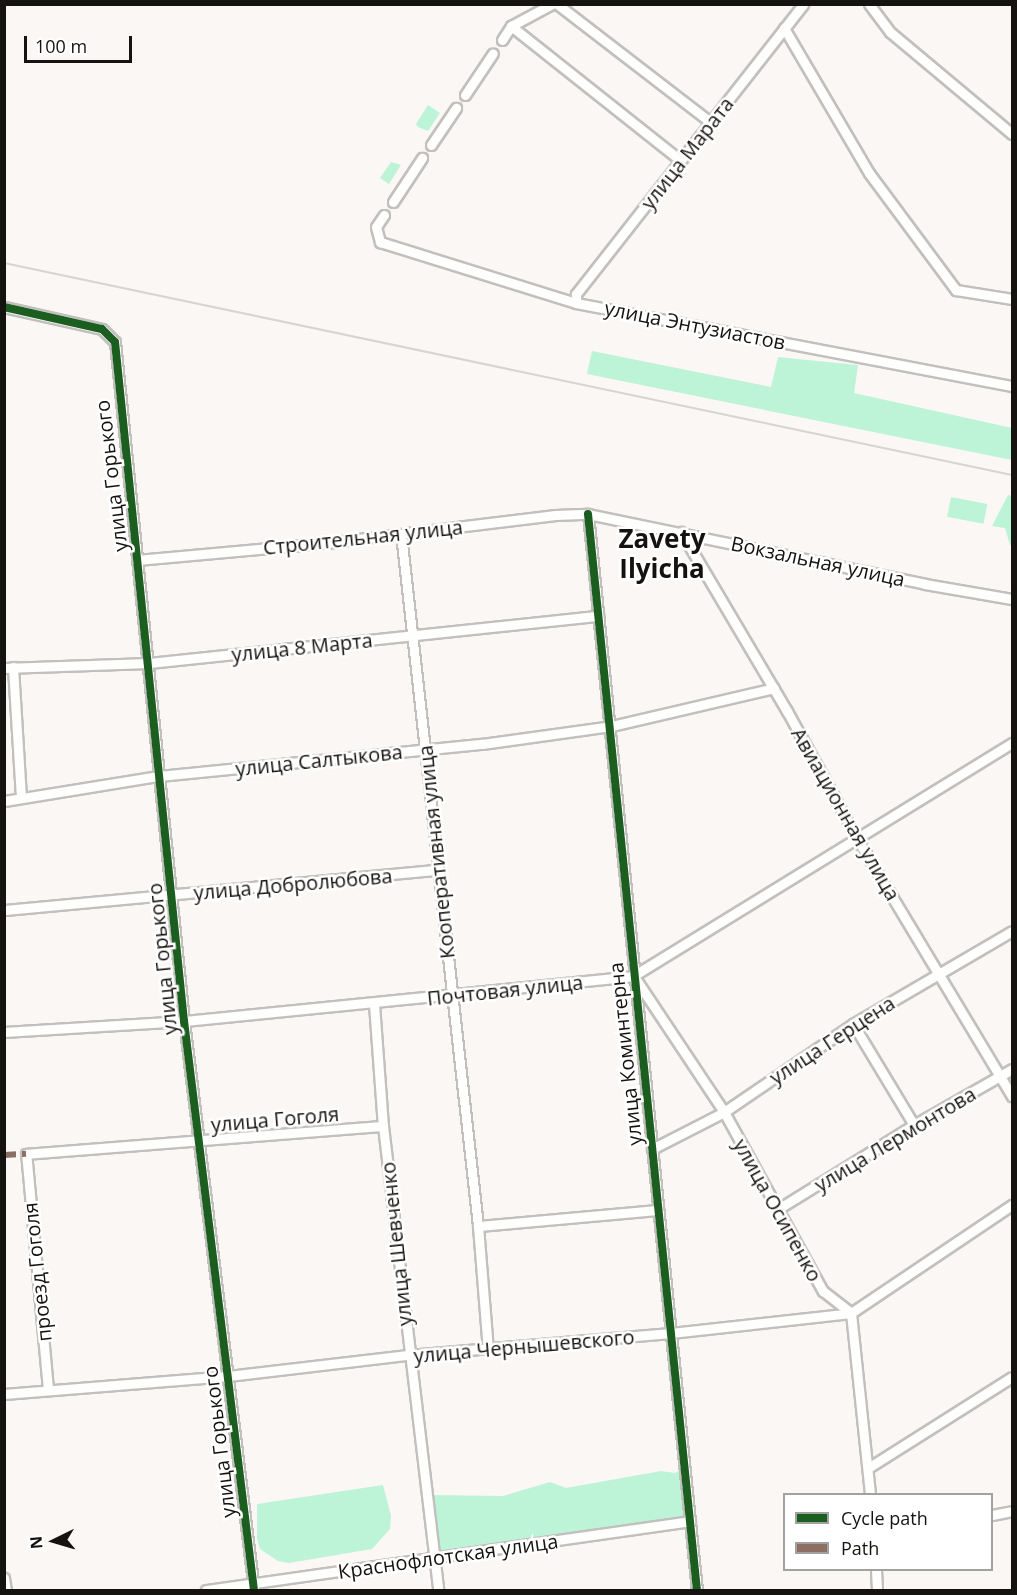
<!DOCTYPE html>
<meta charset="utf-8">
<style>
body{margin:0}
#map{position:relative;width:1017px;height:1595px;overflow:hidden;background:#faf7f4;font-family:"Open Sans",sans-serif}
div>[style]{position:absolute}
.green>*{inset:0;background:#bdf3d7;transform-origin:0 0}
.roads{filter:drop-shadow(2px 0 #c2c0bd) drop-shadow(-2px 0 #c2c0bd) drop-shadow(0 2px #c2c0bd) drop-shadow(0 -2px #c2c0bd)}
.minor>*{height:9px;margin:-4.5px;padding:0 4.5px;transform-origin:4.5px;border-radius:4.5px;background:#fefefd}
.rail>*{height:2px;margin:-1px;padding:0 1px;transform-origin:1px;border-radius:1px;background:#d6d5d4}
.quiet>*{height:6px;margin-top:-3px;transform-origin:0;background:repeating-linear-gradient(90deg,#8d6e63 0 12px,transparent 0 18px)}
.cycleway>*{height:8px;margin:-4px;padding:0 4px;transform-origin:4px;border-radius:4px;background:#1b5e20}
span{translate:-50% -50%;white-space:nowrap;text-align:center;line-height:1.15;-webkit-text-stroke:5px #fff;paint-order:stroke}
.street-label{font-size:20px;color:#151310}
.district-label{font-size:26px;color:#151310;font-weight:700}
.frame{position:absolute;inset:0;border:6px solid #151310;pointer-events:none}
.legend{position:absolute;left:783px;top:1493px;width:210px;height:78px;box-sizing:border-box;background:#fff;border:2px solid #a1a19f;margin:0;padding:8px 10px;list-style:none;font-size:18px;color:#151310}
.legend li{display:flex;align-items:center;gap:12px;height:30px}
.legend b{width:30px;border:2px solid #a1a19f}
.north{position:absolute;left:24px;top:1511px;width:60px;height:60px;-webkit-text-stroke:4px #fff;paint-order:stroke;rotate:265deg;font-size:16px;font-weight:700;line-height:24px;text-align:center;color:#151310}
.north::after{content:'';display:block;margin:auto;width:21px;height:27px;background:#151310;clip-path:polygon(50% 0,100% 100%,50% 72%,0 100%)}
.scale{position:absolute;left:24px;top:36px;width:108px;height:27px;box-sizing:border-box;border:3px solid #151310;border-top:0;padding-left:8px;font-size:18px;line-height:21px;white-space:nowrap;color:#151310;-webkit-text-stroke:4px #fff;paint-order:stroke}
</style>
<div id="map">
<div class="green">
<div style="clip-path:polygon(428px 105px,440px 113px,428px 131px,418px 127px,416px 124px)"></div>
<div style="clip-path:polygon(391px 162px,401px 165px,389px 184px,380px 178px)"></div>
<div style="clip-path:polygon(592px 351px,771px 387px,778px 357px,858px 365px,854px 393px,1012px 428px,1012px 460px,587px 374px)"></div>
<div style="clip-path:polygon(1008px 495px,1012px 496px,1012px 545px,1010px 545px,1005px 528px,992px 526px)"></div>
<div style="left:951px;top:497px;width:37px;height:20px;rotate:11deg"></div>
<div style="clip-path:polygon(684px 1468px,687px 1517px,435px 1552px,426px 1495px,503px 1496px,550px 1482px,566px 1488px,661px 1471px,675px 1473px)"></div>
<div style="clip-path:polygon(383px 1485px,391px 1516px,390px 1529px,372px 1549px,289px 1563px,278px 1561px,260px 1549px,257px 1538px,257px 1504px)"></div>
</div>
<div class="roads">
<div class="minor">
<div style="left:557px;top:4px;width:193px;rotate:37.6deg"></div>
<div style="left:869px;top:4px;width:35px;rotate:53deg"></div>
<div style="left:890px;top:32px;width:159px;rotate:39.9deg"></div>
<div style="left:511px;top:26px;width:216px;rotate:38.4deg"></div>
<div style="left:784px;top:28px;width:168px;rotate:59.6deg"></div>
<div style="left:869px;top:173px;width:146px;rotate:53.4deg"></div>
<div style="left:956px;top:290px;width:57px;rotate:9.1deg"></div>
<div style="left:502px;top:40px;width:17px;rotate:-57deg"></div>
<div style="left:511px;top:26px;width:47px;rotate:-28.2deg"></div>
<div style="left:465px;top:95px;width:50px;rotate:-56.3deg"></div>
<div style="left:431px;top:145px;width:45px;rotate:-56deg"></div>
<div style="left:393px;top:202px;width:53px;rotate:-56.6deg"></div>
<div style="left:384px;top:215px;width:14px;rotate:124deg"></div>
<div style="left:376px;top:227px;width:16px;rotate:75deg"></div>
<div style="left:380px;top:242px;width:205px;rotate:17.3deg"></div>
<div style="left:576px;top:303px;width:444px;rotate:10.8deg"></div>
<div style="left:576px;top:303px;width:9px;rotate:-90deg"></div>
<div style="left:576px;top:294px;width:368px;rotate:-51.9deg"></div>
<div style="left:4px;top:307px;width:100px;rotate:12.7deg"></div>
<div style="left:102px;top:329px;width:18px;rotate:45deg"></div>
<div style="left:115px;top:342px;width:682px;rotate:84.2deg"></div>
<div style="left:184px;top:1021px;width:573px;rotate:82.99deg"></div>
<div style="left:588px;top:514px;width:1082px;rotate:84.22deg"></div>
<div style="left:681px;top:532px;width:208px;rotate:59.4deg"></div>
<div style="left:787px;top:711px;width:147px;rotate:61.2deg"></div>
<div style="left:858px;top:840px;width:299px;rotate:59deg"></div>
<div style="left:401px;top:534px;width:696px;rotate:83.65deg"></div>
<div style="left:478px;top:1226px;width:123px;rotate:85.4deg"></div>
<div style="left:137px;top:560px;width:197px;rotate:-5.2deg"></div>
<div style="left:333px;top:542px;width:224px;rotate:-6.9deg"></div>
<div style="left:555px;top:515px;width:33px;rotate:-2deg"></div>
<div style="left:588px;top:514px;width:344px;rotate:11.7deg"></div>
<div style="left:925px;top:584px;width:88px;rotate:9.8deg"></div>
<div style="left:13px;top:667px;width:131px;rotate:86.5deg"></div>
<div style="left:4px;top:668px;width:145px;rotate:-2deg"></div>
<div style="left:149px;top:663px;width:452px;rotate:-6deg"></div>
<div style="left:4px;top:801px;width:157px;rotate:-9.2deg"></div>
<div style="left:159px;top:776px;width:325px;rotate:-5.7deg"></div>
<div style="left:482px;top:744px;width:130px;rotate:-7.9deg"></div>
<div style="left:611px;top:726px;width:167px;rotate:-13.1deg"></div>
<div style="left:4px;top:910px;width:436px;rotate:-5.3deg"></div>
<div style="left:635px;top:978px;width:161px;rotate:56.4deg"></div>
<div style="left:724px;top:1112px;width:205px;rotate:61.1deg"></div>
<div style="left:823px;top:1291px;width:36px;rotate:38deg"></div>
<div style="left:851px;top:1313px;width:182px;rotate:84deg"></div>
<div style="left:374px;top:1004px;width:122px;rotate:85.8deg"></div>
<div style="left:383px;top:1126px;width:467px;rotate:83.2deg"></div>
<div style="left:853px;top:1024px;width:118px;rotate:58.9deg"></div>
<div style="left:4px;top:1032px;width:180px;rotate:-3.5deg"></div>
<div style="left:184px;top:1021px;width:451px;rotate:-5.7deg"></div>
<div style="left:633px;top:976px;width:445px;rotate:-31.6deg"></div>
<div style="left:652px;top:1149px;width:81px;rotate:-27.2deg"></div>
<div style="left:724px;top:1112px;width:156px;rotate:-34.3deg"></div>
<div style="left:853px;top:1024px;width:184px;rotate:-30.3deg"></div>
<div style="left:778px;top:1209px;width:160px;rotate:-31.7deg"></div>
<div style="left:914px;top:1125px;width:113px;rotate:-29.7deg"></div>
<div style="left:478px;top:1226px;width:181px;rotate:-5.1deg"></div>
<div style="left:48px;top:1389px;width:236px;rotate:-95.3deg"></div>
<div style="left:26px;top:1154px;width:358px;rotate:-4.5deg"></div>
<div style="left:4px;top:1394px;width:225px;rotate:-4.6deg"></div>
<div style="left:228px;top:1376px;width:181px;rotate:-6.7deg"></div>
<div style="left:408px;top:1355px;width:264px;rotate:-4.8deg"></div>
<div style="left:671px;top:1333px;width:181px;rotate:-6.3deg"></div>
<div style="left:851px;top:1313px;width:194px;rotate:-33.9deg"></div>
<div style="left:868px;top:1468px;width:170px;rotate:-32.3deg"></div>
<div style="left:992px;top:1515px;width:20px;rotate:-11deg"></div>
<div style="left:876px;top:1570px;width:20px;rotate:87deg"></div>
<div style="left:4px;top:1578px;width:12px;rotate:81deg"></div>
<div style="left:206px;top:1590px;width:489px;rotate:-8.1deg"></div>
</div>
</div>
<div class="rail">
<div style="left:4px;top:263px;width:1030px;rotate:11.88deg"></div>
</div>
<div class="quiet">
<div style="left:4px;top:1155px;width:22px;rotate:-3deg"></div>
</div>
<div class="cycleway">
<div style="left:4px;top:307px;width:100px;rotate:12.7deg"></div>
<div style="left:102px;top:329px;width:18px;rotate:45deg"></div>
<div style="left:115px;top:342px;width:682px;rotate:84.2deg"></div>
<div style="left:184px;top:1021px;width:573px;rotate:82.99deg"></div>
<div style="left:588px;top:514px;width:1082px;rotate:84.22deg"></div>
</div>
<div class="street-label">
<span style="left:687px;top:153px;rotate:-52deg">улица Марата</span>
<span style="left:695px;top:325px;rotate:11deg">улица Энтузиастов</span>
<span style="left:111px;top:476px;rotate:-97deg">улица Горького</span>
<span style="left:363px;top:537px;rotate:-6deg">Строительная улица</span>
<span style="left:818px;top:561px;rotate:12deg">Вокзальная улица</span>
<span style="left:302px;top:647px;rotate:-6deg">улица 8 Марта</span>
<span style="left:319px;top:760px;rotate:-6deg">улица Салтыкова</span>
<span style="left:846px;top:814px;rotate:60deg">Авиационная улица</span>
<span style="left:436px;top:852px;rotate:-96deg">Кооперативная улица</span>
<span style="left:293px;top:884px;rotate:-5deg">улица Добролюбова</span>
<span style="left:162px;top:959px;rotate:-96deg">улица Горького</span>
<span style="left:505px;top:990px;rotate:-6deg">Почтовая улица</span>
<span style="left:832px;top:1040px;rotate:-33deg">улица Герцена</span>
<span style="left:625px;top:1054px;rotate:-96deg">улица Коминтерна</span>
<span style="left:275px;top:1119px;rotate:-5deg">улица Гоголя</span>
<span style="left:895px;top:1139px;rotate:-31deg">улица Лермонтова</span>
<span style="left:778px;top:1210px;rotate:61deg">улица Осипенко</span>
<span style="left:396px;top:1244px;rotate:-96deg">улица Шевченко</span>
<span style="left:37px;top:1272px;rotate:-96deg">проезд Гоголя</span>
<span style="left:524px;top:1346px;rotate:-5deg">улица Чернышевского</span>
<span style="left:219px;top:1442px;rotate:-97deg">улица Горького</span>
<span style="left:448px;top:1556px;rotate:-8deg">Краснофлотская улица</span>
</div>
<div class="district-label">
<span style="left:662px;top:554px">Zavety<br>Ilyicha</span>
</div>
<div class="frame"></div>
<ul class="legend">
<li><b style="height:8px;background:#1b5e20"></b>Cycle path</li>
<li><b style="height:8px;background:#8d6e63"></b>Path</li>
</ul>
<div class="north">N</div>
<div class="scale">100 m</div>
</div>
